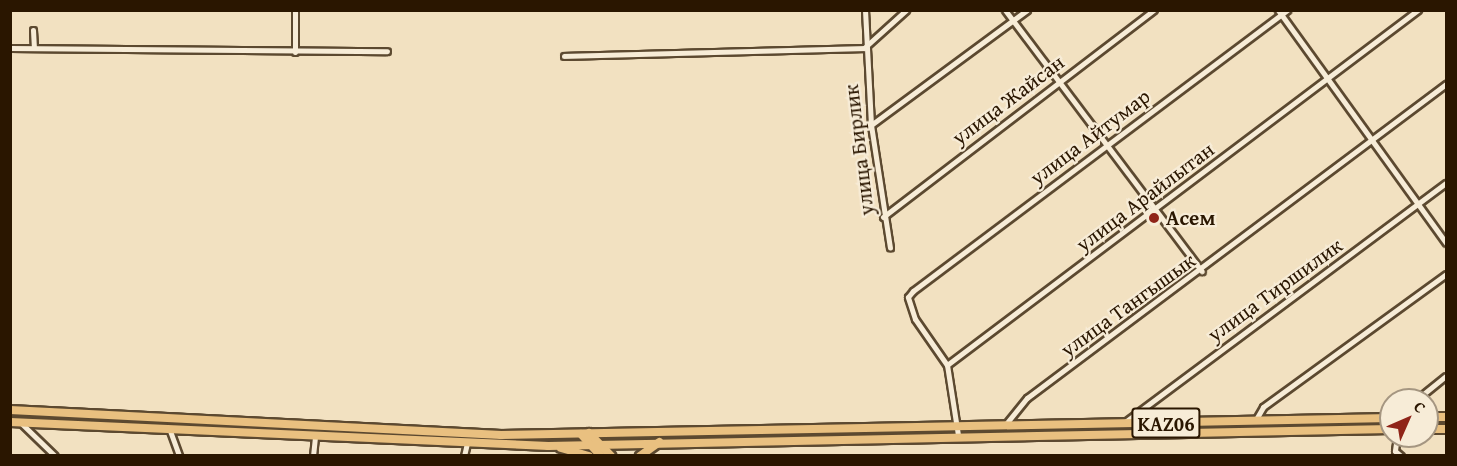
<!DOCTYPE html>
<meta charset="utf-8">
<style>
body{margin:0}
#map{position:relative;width:1457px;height:466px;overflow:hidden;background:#f2e1c1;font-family:"Gentium Book Plus",serif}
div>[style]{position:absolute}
.roads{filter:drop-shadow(2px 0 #5c4930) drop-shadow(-2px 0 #5c4930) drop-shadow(0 2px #5c4930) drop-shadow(0 -2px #5c4930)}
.minor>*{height:5px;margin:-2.5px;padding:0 2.5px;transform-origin:2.5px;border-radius:2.5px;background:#f7ecd7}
.primary>*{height:8px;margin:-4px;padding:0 4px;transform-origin:4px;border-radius:4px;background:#e9c080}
.trunk>*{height:8px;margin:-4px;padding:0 4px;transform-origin:4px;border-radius:4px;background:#e9c080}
.dots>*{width:16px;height:16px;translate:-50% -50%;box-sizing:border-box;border:3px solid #f7ecd7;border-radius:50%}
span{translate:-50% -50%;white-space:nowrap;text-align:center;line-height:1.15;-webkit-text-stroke:4.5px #f7ecd7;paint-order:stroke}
.shield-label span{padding:2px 4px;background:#f7ecd7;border:2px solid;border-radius:4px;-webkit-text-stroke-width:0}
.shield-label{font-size:20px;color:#2a1600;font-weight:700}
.street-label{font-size:21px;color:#2a1600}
.poi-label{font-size:21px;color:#2a1600;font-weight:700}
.left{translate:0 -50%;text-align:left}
.frame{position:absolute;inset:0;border:12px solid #2a1600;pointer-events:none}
.north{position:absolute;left:1379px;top:388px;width:60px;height:60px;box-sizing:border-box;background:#f7ecd7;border:2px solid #a59681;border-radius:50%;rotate:45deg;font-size:16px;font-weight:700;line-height:24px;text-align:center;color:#2a1600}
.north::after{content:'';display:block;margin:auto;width:21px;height:27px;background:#8f2418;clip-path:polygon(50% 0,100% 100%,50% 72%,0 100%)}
</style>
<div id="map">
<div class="roads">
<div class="minor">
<div style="left:295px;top:10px;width:42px;rotate:90deg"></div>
<div style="left:865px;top:10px;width:115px;rotate:87deg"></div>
<div style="left:871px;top:125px;width:124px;rotate:81.2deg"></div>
<div style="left:1005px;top:10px;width:327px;rotate:53deg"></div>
<div style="left:1278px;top:10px;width:287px;rotate:54.2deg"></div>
<div style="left:33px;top:30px;width:18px;rotate:87deg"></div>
<div style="left:10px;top:48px;width:377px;rotate:0.5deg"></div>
<div style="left:564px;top:56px;width:300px;rotate:-1.5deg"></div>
<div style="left:864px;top:48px;width:57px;rotate:-42.1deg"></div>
<div style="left:871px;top:125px;width:194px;rotate:-36.4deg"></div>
<div style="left:883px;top:217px;width:341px;rotate:-37.4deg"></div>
<div style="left:947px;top:365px;width:56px;rotate:-124.8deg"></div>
<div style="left:915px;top:319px;width:23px;rotate:-108deg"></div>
<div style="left:908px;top:297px;width:8px;rotate:-50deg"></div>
<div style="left:913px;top:291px;width:468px;rotate:-36.9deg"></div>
<div style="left:1416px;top:400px;width:38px;rotate:-39deg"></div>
<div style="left:1255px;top:421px;width:16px;rotate:-60deg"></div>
<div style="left:1263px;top:407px;width:226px;rotate:-36deg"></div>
<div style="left:1125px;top:422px;width:400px;rotate:-36.7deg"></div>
<div style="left:21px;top:423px;width:47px;rotate:44.1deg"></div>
<div style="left:1005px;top:425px;width:35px;rotate:-51deg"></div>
<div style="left:1027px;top:398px;width:524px;rotate:-36.85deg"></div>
<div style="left:169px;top:428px;width:30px;rotate:70deg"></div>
<div style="left:958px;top:435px;width:71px;rotate:-98.9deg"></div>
<div style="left:947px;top:365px;width:590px;rotate:-37.01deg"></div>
<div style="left:1397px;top:436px;width:15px;rotate:98deg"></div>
<div style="left:1395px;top:451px;width:8px;rotate:40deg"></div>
<div style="left:313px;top:456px;width:19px;rotate:-84deg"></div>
<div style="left:464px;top:456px;width:13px;rotate:-77deg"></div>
</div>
<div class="primary">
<div style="left:589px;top:433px;width:32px;rotate:46deg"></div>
<div style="left:581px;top:434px;width:30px;rotate:48deg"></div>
</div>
<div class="trunk">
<div style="left:10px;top:410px;width:492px;rotate:2.9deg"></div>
<div style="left:501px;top:435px;width:890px;rotate:-1.09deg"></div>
<div style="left:1427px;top:417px;width:19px"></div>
<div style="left:10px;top:422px;width:539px;rotate:2.55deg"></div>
<div style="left:548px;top:446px;width:843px;rotate:-1.16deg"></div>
<div style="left:1427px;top:429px;width:19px"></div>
<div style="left:561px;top:448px;width:29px;rotate:16deg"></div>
<div style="left:640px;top:456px;width:24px;rotate:-36deg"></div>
</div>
</div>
<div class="dots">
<div style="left:1154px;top:218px;background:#8f2418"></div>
</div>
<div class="shield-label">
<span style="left:1166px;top:423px">KАZ06</span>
</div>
<div class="street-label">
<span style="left:1008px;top:100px;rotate:-37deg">улица Жайсан</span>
<span style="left:1090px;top:137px;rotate:-37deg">улица Айтумар</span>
<span style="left:859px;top:150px;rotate:-97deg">улица Бирлик</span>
<span style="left:1145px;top:197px;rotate:-37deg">улица Арайлытан</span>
<span style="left:1275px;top:290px;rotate:-36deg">улица Тиршилик</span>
<span style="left:1128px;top:305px;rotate:-36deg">улица Тангышык</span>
</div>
<div class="poi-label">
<span class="left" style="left:1166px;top:218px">Асем</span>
</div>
<div class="frame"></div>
<div class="north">С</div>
</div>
